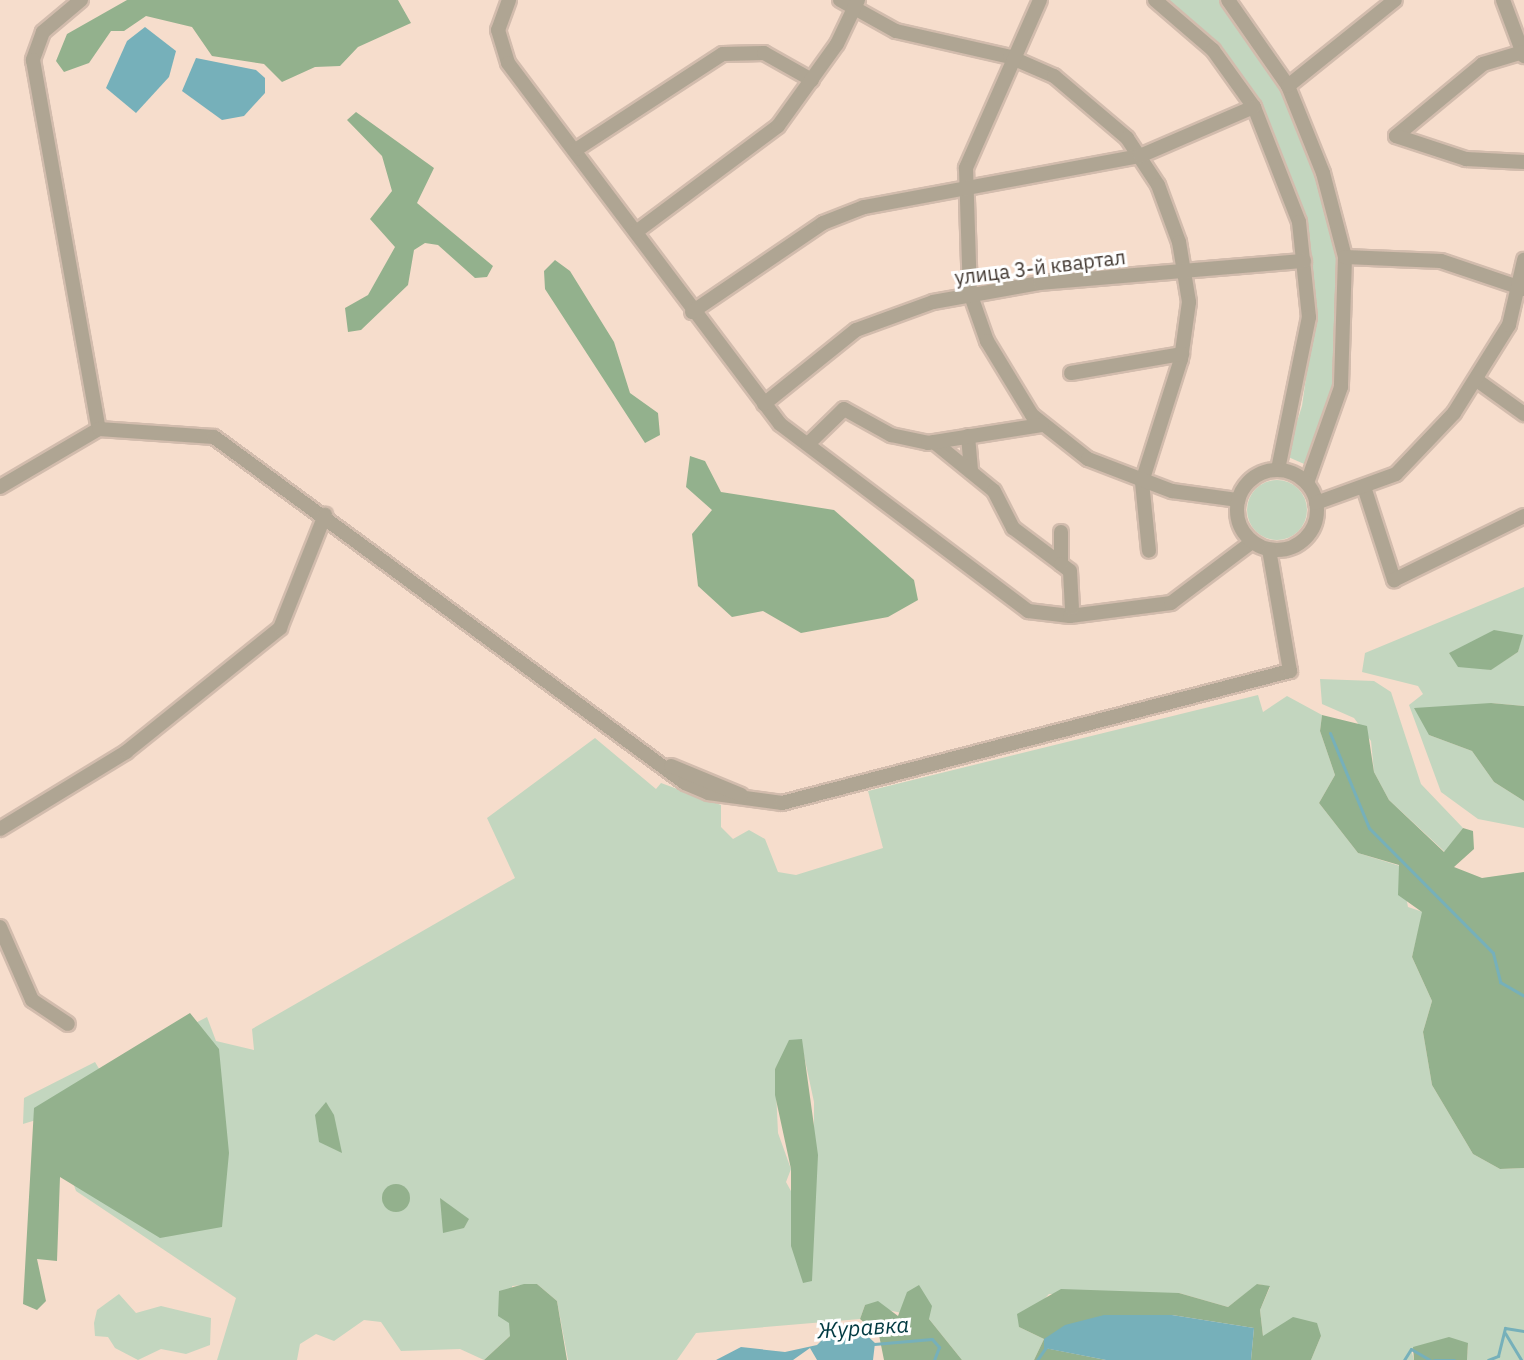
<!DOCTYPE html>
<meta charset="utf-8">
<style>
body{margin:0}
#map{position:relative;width:1524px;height:1360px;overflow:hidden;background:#f6ddcc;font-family:"IBM Plex Sans",sans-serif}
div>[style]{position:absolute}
.green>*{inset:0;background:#c3d6bf}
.round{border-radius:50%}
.forest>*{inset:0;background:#93b18d}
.water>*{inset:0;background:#76b0ba}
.stream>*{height:3px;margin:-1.5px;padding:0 1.5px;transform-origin:1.5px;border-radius:1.5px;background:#76b0ba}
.roads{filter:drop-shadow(2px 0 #d2bcad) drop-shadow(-2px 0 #d2bcad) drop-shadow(0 2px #d2bcad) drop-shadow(0 -2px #d2bcad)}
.minor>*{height:14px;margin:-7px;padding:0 7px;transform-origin:7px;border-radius:7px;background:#afa593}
.minor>.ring{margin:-7px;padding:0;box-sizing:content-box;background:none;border:14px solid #afa593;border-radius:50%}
span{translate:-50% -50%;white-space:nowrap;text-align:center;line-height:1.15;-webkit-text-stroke:6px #fff;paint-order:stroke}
.street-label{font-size:20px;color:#413730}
.water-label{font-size:22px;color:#003941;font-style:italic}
</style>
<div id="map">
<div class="green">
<div style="clip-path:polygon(1165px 0,1220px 0,1273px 76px,1314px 162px,1338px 245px,1336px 378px,1311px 467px,1286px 456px,1302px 406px,1314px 321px,1301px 203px,1248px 86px)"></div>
<div class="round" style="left:1247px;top:480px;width:60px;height:60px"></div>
<div style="clip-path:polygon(evenodd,1524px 587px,1524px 706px,1491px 703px,1429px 735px,1472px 751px,1494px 782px,1524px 801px,1524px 828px,1478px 819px,1441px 792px,1409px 705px,1423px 694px,1418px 686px,1362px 672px,1365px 653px,1524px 587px,1516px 635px,1522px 635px,1518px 652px,1490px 670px,1449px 653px,1516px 635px)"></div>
<div style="clip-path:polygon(1320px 679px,1374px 681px,1391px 692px,1421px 784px,1463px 828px,1445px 852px,1389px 800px,1374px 772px,1371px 741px,1354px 718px,1322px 704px)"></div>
<div style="clip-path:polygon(evenodd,1258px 695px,1263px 712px,1287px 696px,1322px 715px,1320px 731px,1335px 775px,1319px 803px,1358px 853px,1400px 866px,1408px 907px,1423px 912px,1412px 957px,1432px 1001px,1423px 1032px,1432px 1085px,1473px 1154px,1500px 1169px,1524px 1168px,1524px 1360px,1467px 1360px,1468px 1344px,1411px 1349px,1414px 1360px,1311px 1360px,1321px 1336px,1263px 1336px,1260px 1310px,1270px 1287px,1258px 1284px,1228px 1307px,1179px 1293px,1049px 1294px,1019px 1327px,1044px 1339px,1034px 1360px,962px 1360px,929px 1319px,865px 1305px,860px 1319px,696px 1333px,677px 1360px,568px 1360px,557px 1301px,537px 1284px,512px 1286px,510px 1336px,484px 1360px,460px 1349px,401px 1351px,381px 1322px,364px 1320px,334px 1341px,316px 1334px,300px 1344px,297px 1360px,217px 1360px,236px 1298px,76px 1191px,49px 1116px,23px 1124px,24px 1098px,95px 1062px,101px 1072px,207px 1017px,216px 1041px,254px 1050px,252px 1029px,515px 878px,487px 818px,595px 738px,656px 789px,661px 783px,721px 805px,721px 827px,733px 839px,749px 830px,765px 839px,778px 872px,796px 875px,883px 848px,868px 791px,1258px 695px,791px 1047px,803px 1051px,814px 1102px,814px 1233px,786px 1182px,791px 1169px,778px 1133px,775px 1069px,791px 1047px)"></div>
<div style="clip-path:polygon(119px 1294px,136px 1313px,161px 1306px,211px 1318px,210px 1345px,186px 1354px,161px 1349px,138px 1360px,115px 1348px,108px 1337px,95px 1336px,94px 1323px,97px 1310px)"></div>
</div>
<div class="forest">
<div style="clip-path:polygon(127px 0,398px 0,411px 23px,358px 47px,340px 66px,315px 67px,282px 82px,264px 64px,212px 56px,192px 27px,146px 16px,124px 31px,111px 31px,89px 63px,64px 72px,56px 61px,67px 34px)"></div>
<div style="clip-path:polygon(356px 112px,434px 168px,417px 203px,493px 266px,487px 277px,475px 278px,438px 245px,425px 243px,414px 250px,408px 285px,361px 330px,348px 332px,345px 308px,368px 295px,395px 247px,370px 219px,392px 191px,382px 156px,347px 120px)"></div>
<div style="clip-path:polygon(555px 260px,570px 271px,614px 342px,630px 393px,658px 413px,660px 435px,645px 443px,545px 289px,544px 271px)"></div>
<div style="clip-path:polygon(690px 456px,705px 461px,721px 492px,834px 510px,914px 580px,918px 600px,888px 617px,801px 633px,763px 611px,732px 617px,698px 586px,692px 534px,712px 510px,686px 487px)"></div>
<div style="clip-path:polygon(1494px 630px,1523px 635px,1518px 652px,1491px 670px,1458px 667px,1449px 653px)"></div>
<div style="clip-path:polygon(1491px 703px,1524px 706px,1524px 801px,1494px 782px,1472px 751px,1429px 735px,1414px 708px)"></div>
<div style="clip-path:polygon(1322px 715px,1367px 726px,1374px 772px,1389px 800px,1444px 852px,1463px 828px,1473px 831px,1474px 849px,1454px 867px,1482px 878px,1524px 872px,1524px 1168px,1500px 1169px,1473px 1154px,1432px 1085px,1423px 1032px,1432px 1001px,1412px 957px,1422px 912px,1398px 895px,1399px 865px,1358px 853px,1319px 803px,1335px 775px,1320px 731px)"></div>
<div style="clip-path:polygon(190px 1013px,219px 1049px,229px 1153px,222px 1227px,160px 1238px,60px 1177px,57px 1261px,37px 1259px,46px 1301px,37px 1310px,23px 1304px,34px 1108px)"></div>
<div style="clip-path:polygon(802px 1039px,818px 1155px,812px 1281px,803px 1283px,791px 1246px,791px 1169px,775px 1095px,775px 1069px,789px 1040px)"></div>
<div style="clip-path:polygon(326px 1102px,334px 1115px,342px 1153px,319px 1142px,315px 1115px)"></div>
<div class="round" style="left:382px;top:1184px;width:28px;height:28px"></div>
<div style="clip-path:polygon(440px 1198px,469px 1219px,464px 1228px,443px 1233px)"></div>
<div style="clip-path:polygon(524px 1284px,537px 1284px,557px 1301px,567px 1360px,484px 1360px,510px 1336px,509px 1323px,498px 1316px,499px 1291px)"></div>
<div style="clip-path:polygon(1257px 1284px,1270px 1286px,1260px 1310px,1263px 1336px,1293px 1317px,1317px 1323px,1321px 1336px,1311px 1360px,1251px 1360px,1254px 1328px,1172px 1315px,1045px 1348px,1106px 1360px,1034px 1360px,1044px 1339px,1019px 1327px,1017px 1314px,1061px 1289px,1179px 1293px,1228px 1307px)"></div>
<div style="clip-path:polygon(919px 1285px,932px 1306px,929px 1319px,962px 1360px,884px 1360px,879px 1335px,860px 1319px,865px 1305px,878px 1301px,898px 1316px,907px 1292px)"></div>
<div style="clip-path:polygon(1449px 1337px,1468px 1343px,1467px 1360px,1414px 1360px,1413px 1347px)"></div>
</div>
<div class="water">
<div style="clip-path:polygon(145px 27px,176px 51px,169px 77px,136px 113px,106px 88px,127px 41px)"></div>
<div style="clip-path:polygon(196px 58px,256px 70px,265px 78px,265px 93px,244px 116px,222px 120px,182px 91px)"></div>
<div style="clip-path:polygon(1104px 1315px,1172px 1315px,1254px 1328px,1251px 1360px,1106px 1360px,1044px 1348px,1044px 1339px,1065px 1325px)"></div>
<div style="clip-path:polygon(859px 1328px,875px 1343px,873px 1360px,817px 1360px,810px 1348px,793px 1360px,716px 1360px,741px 1347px,785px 1352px,817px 1345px,827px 1335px)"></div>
</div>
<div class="stream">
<div style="left:1330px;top:733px;width:103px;rotate:67.7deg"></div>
<div style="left:1369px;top:828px;width:176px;rotate:45.2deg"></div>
<div style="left:1493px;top:953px;width:30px;rotate:76deg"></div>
<div style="left:1500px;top:982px;width:28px;rotate:30deg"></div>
<div style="left:1505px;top:1333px;width:31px;rotate:59deg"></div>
<div style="left:874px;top:1344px;width:58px;rotate:-4.9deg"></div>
<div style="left:932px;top:1339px;width:11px;rotate:49deg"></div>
<div style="left:939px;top:1347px;width:14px;rotate:111deg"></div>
<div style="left:1037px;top:1360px;width:16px;rotate:-55deg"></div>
<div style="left:1404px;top:1360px;width:13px;rotate:-58deg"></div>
<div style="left:1411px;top:1349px;width:22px;rotate:30deg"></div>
<div style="left:1434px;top:1360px;width:20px"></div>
<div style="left:1488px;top:1360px;width:11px;rotate:-22deg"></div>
<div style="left:1498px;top:1356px;width:29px;rotate:-76deg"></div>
<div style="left:1505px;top:1328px;width:19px;rotate:9deg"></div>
</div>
<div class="roads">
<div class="minor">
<div style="left:81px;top:0;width:50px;rotate:139.9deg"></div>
<div style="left:43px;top:32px;width:30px;rotate:110deg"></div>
<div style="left:33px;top:60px;width:375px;rotate:79.9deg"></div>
<div style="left:509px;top:0;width:32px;rotate:110deg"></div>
<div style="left:498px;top:30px;width:34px;rotate:73deg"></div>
<div style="left:508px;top:63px;width:452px;rotate:53deg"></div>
<div style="left:780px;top:424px;width:311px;rotate:37deg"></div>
<div style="left:1028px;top:611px;width:42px;rotate:6.8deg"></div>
<div style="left:1070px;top:616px;width:102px;rotate:-7.3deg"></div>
<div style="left:1171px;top:603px;width:101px;rotate:-37deg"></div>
<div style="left:840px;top:0;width:64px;rotate:29deg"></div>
<div style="left:896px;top:31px;width:117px;rotate:12.8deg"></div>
<div style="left:1010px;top:57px;width:48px;rotate:23.4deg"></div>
<div style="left:1054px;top:76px;width:96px;rotate:40.3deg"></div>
<div style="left:1127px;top:138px;width:56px;rotate:56.6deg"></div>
<div style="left:1158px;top:185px;width:61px;rotate:69.8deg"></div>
<div style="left:1179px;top:242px;width:61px;rotate:80.5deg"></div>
<div style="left:1189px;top:302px;width:58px;rotate:98deg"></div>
<div style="left:1181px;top:359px;width:129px;rotate:107.6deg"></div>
<div style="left:1142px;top:482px;width:69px;rotate:84.2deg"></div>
<div style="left:1040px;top:0;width:184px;rotate:113.8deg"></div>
<div style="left:966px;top:168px;width:125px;rotate:88.2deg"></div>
<div style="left:970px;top:293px;width:51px;rotate:70.5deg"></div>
<div style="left:987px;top:341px;width:87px;rotate:58.7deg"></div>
<div style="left:1032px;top:415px;width:71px;rotate:38.2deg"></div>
<div style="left:1088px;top:459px;width:90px;rotate:20.9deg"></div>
<div style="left:1172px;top:491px;width:67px;rotate:7.8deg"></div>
<div style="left:1155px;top:0;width:77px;rotate:40.8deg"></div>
<div style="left:1213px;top:50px;width:70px;rotate:54.3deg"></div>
<div style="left:1254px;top:107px;width:123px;rotate:68.6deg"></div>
<div style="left:1299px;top:222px;width:96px;rotate:84deg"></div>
<div style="left:1309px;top:317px;width:155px;rotate:101.5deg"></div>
<div style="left:1228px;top:0;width:105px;rotate:55.1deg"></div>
<div style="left:1288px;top:86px;width:94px;rotate:68.1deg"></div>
<div style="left:1323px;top:173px;width:87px;rotate:75.3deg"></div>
<div style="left:1345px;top:257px;width:130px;rotate:91.8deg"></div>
<div style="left:1341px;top:387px;width:102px;rotate:109.5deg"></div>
<div style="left:1503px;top:0;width:60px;rotate:69.4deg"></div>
<div style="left:1523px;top:52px;width:42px;rotate:163.3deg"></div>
<div style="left:1483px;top:64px;width:113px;rotate:140.4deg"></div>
<div style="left:1396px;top:136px;width:74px;rotate:18.2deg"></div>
<div style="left:1466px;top:159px;width:58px;rotate:3deg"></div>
<div style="left:1288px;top:86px;width:137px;rotate:-38.8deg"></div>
<div style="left:577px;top:149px;width:174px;rotate:-33.1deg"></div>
<div style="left:723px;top:54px;width:41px;rotate:-1.4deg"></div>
<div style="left:764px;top:53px;width:55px;rotate:29.4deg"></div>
<div style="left:636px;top:232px;width:177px;rotate:-36.7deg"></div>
<div style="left:778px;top:126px;width:101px;rotate:-54.3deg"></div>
<div style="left:837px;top:44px;width:49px;rotate:-64.5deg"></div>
<div style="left:1345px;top:257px;width:96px;rotate:2.4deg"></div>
<div style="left:1441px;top:261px;width:88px;rotate:18.6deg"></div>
<div style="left:692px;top:312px;width:158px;rotate:-34.2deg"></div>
<div style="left:823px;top:223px;width:44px;rotate:-21.3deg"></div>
<div style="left:864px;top:207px;width:281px;rotate:-10.5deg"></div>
<div style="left:1140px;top:156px;width:124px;rotate:-23.3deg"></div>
<div style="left:1071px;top:373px;width:113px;rotate:-9.7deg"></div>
<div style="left:1478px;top:381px;width:57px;rotate:35.7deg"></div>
<div style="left:764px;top:404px;width:118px;rotate:-38.8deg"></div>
<div style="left:856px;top:330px;width:82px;rotate:-20deg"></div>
<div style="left:933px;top:302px;width:109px;rotate:-10.1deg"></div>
<div style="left:1040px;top:283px;width:265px;rotate:-4.8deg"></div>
<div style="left:968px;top:436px;width:36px;rotate:85deg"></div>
<div style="left:934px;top:442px;width:77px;rotate:39.2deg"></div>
<div style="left:994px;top:491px;width:42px;rotate:62.8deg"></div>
<div style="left:1013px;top:528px;width:60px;rotate:36.9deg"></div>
<div style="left:1061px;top:564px;width:32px;rotate:-90deg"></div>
<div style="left:808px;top:444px;width:50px;rotate:-44.2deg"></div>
<div style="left:844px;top:409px;width:54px;rotate:29deg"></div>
<div style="left:891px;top:435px;width:38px;rotate:12deg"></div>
<div style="left:928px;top:443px;width:115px;rotate:-9deg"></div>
<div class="ring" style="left:1237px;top:470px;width:66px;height:66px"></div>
<div style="left:0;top:487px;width:115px;rotate:-30.4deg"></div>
<div style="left:99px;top:429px;width:115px;rotate:4deg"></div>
<div style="left:214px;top:437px;width:584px;rotate:36.3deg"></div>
<div style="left:685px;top:783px;width:25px;rotate:23deg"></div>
<div style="left:708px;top:793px;width:75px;rotate:7.7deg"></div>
<div style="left:782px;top:803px;width:525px;rotate:-14.57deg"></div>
<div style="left:1290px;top:671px;width:123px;rotate:-99.8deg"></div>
<div style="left:1365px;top:490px;width:95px;rotate:72.1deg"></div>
<div style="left:1394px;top:580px;width:145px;rotate:-26.2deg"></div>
<div style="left:1316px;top:503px;width:85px;rotate:-19.9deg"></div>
<div style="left:1396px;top:474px;width:84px;rotate:-46.4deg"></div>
<div style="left:1454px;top:413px;width:104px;rotate:-58deg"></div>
<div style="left:1509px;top:325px;width:67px;rotate:-77deg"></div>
<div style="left:1061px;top:564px;width:11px;rotate:38deg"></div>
<div style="left:1070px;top:571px;width:37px;rotate:87deg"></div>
<div style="left:671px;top:766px;width:76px;rotate:22.5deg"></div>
<div style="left:0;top:829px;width:148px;rotate:-31.4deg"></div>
<div style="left:126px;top:752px;width:198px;rotate:-38.8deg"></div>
<div style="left:280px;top:628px;width:122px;rotate:-68.3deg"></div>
<div style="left:0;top:927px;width:80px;rotate:66.3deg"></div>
<div style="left:32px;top:1000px;width:43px;rotate:33.7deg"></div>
</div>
</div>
<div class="street-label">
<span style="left:1040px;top:267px;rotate:-7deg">улица 3-й квартал</span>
</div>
<div class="water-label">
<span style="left:863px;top:1327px;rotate:-4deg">Журавка</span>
</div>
</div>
